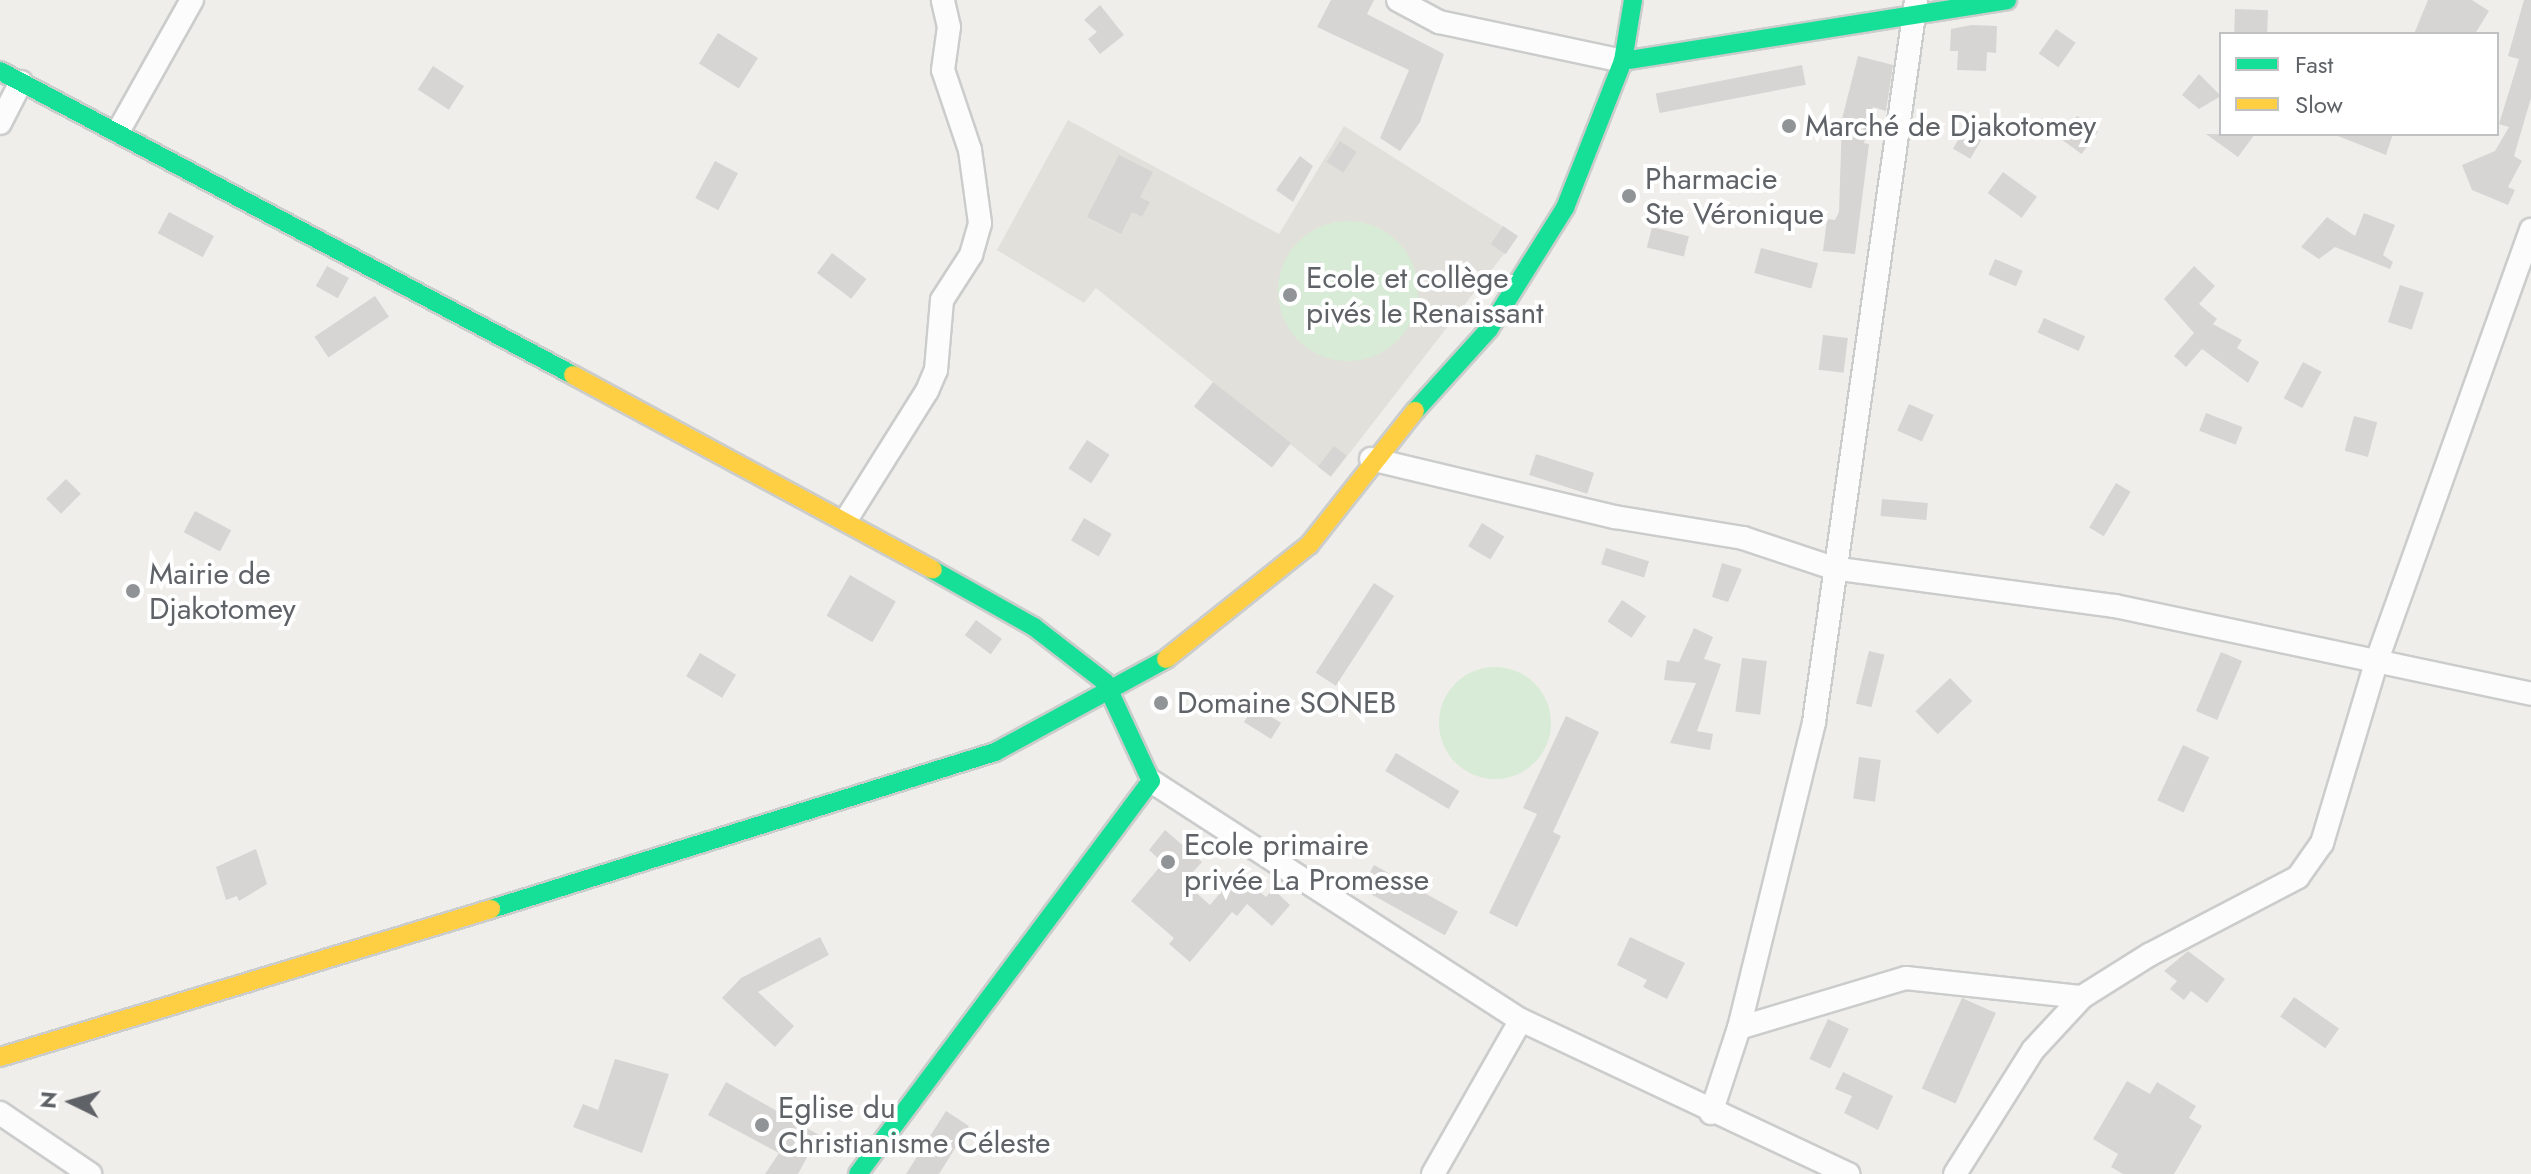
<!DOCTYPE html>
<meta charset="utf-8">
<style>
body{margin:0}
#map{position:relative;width:2531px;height:1174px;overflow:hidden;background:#efeeea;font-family:Jost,sans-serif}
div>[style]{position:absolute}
.education>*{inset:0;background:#e2e0da}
.green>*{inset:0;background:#d8ebd6}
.round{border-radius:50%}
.building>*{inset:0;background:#d6d5d3;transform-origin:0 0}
.roads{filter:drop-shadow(2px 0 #cbcccc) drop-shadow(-2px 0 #cbcccc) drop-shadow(0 2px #cbcccc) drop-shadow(0 -2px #cbcccc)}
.street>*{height:22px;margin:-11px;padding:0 11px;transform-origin:11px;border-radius:11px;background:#fdfcfc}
.fast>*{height:18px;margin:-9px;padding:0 9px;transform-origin:9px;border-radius:9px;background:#16e098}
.slow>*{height:18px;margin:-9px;padding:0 9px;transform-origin:9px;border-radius:9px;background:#ffcf43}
.dots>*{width:22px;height:22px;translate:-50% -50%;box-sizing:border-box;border:4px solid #fff;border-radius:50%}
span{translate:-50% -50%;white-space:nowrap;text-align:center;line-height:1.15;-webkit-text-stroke:8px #fff;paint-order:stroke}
.poi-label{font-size:30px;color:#5f6368}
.left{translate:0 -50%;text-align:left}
.legend{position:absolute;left:2219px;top:32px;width:280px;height:104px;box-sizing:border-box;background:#fff;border:2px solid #bfc1c3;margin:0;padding:10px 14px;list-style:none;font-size:24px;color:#5f6368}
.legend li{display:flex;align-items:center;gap:16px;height:40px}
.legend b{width:40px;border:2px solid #bfc1c3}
.north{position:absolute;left:32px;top:1062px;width:80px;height:80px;-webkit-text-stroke:6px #fff;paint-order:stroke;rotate:275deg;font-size:22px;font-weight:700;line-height:32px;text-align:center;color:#5f6368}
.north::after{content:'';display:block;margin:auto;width:28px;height:36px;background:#5f6368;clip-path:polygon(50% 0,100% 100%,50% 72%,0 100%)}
</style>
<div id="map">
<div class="education">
<div style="clip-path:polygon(1068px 120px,1279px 234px,1344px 126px,1518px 236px,1331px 477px,1096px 288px,1084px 303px,997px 250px)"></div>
</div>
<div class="green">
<div class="round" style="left:1278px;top:221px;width:140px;height:140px"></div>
<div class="round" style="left:1439px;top:667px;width:112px;height:112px"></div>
</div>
<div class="building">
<div style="clip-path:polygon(1331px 0,1374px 0,1367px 14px,1444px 54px,1420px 122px,1400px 151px,1380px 138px,1409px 70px,1317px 27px)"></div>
<div style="clip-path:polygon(2428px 0,2472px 0,2489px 11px,2475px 34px,2414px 34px)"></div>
<div style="clip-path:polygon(2524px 0,2531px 0,2531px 98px,2514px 156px,2522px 161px,2508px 187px,2515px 190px,2508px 205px,2472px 190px,2462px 165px,2495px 151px,2509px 127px,2499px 124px,2519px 59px,2508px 56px)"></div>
<div style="clip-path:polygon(1100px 5px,1124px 35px,1100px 54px,1088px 39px,1097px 32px,1084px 20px)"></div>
<div style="left:2235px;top:9px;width:33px;height:25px;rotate:2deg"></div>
<div style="clip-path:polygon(1972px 25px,1997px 26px,1996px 53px,1987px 52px,1986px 71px,1957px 70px,1958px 51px,1950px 51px,1951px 29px)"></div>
<div style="left:2056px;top:29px;width:24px;height:30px;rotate:35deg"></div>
<div style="left:718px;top:33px;width:47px;height:36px;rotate:32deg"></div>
<div style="clip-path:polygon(1858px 56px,1893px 65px,1886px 111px,1873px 107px,1864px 143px,1869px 144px,1855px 254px,1823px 251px,1827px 219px,1835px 220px,1839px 212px,1842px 119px)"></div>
<div style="left:1802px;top:65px;width:20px;height:149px;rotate:79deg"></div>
<div style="left:433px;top:66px;width:37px;height:28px;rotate:33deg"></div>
<div style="clip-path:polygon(2199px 74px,2221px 96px,2199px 109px,2182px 95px)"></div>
<div style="left:2077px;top:116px;width:26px;height:28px;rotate:36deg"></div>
<div style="left:1965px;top:128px;width:20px;height:24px;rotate:30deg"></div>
<div style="clip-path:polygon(2206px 134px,2255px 134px,2238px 157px)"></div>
<div style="clip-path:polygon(2333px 134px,2393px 134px,2386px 155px)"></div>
<div style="left:1340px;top:141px;width:20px;height:25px;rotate:33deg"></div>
<div style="clip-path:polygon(1119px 155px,1153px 172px,1140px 197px,1150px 202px,1142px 217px,1132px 212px,1121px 234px,1087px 217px)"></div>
<div style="clip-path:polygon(1300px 156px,1313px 166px,1293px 202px,1276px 190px)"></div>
<div style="left:715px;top:161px;width:26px;height:42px;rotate:28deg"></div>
<div style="left:2003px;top:172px;width:42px;height:26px;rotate:36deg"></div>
<div style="left:169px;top:212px;width:51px;height:24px;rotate:28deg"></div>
<div style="clip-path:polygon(2364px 213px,2395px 225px,2383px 255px,2393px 262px,2390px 269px,2335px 247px,2319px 259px,2301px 247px,2327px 217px,2355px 236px)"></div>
<div style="left:1503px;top:226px;width:18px;height:22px;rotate:34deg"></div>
<div style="left:1652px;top:227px;width:38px;height:21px;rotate:14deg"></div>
<div style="left:1761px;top:248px;width:59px;height:26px;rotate:15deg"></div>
<div style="left:832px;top:253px;width:43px;height:25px;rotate:37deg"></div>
<div style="left:1995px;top:259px;width:30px;height:17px;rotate:23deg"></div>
<div style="left:327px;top:266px;width:25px;height:23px;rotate:29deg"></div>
<div style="clip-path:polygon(2194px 266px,2215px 286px,2199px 304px,2217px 319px,2213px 324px,2242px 340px,2237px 348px,2259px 362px,2248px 383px,2202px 349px,2186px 367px,2174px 356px,2194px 333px,2164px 299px)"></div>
<div style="left:2400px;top:285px;width:25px;height:39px;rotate:18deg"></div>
<div style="left:375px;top:296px;width:25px;height:73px;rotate:56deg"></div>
<div style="left:2044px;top:318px;width:45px;height:16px;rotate:24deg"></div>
<div style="left:1823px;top:335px;width:25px;height:35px;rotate:7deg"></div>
<div style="left:2303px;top:362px;width:21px;height:41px;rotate:28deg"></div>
<div style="left:1213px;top:382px;width:99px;height:31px;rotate:38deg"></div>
<div style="left:1909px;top:404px;width:27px;height:29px;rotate:24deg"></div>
<div style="left:2206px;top:413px;width:39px;height:19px;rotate:21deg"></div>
<div style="left:2354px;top:416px;width:24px;height:36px;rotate:15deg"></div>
<div style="left:1087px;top:440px;width:27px;height:34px;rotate:33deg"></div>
<div style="left:1334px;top:446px;width:16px;height:26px;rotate:38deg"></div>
<div style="left:1536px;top:454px;width:61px;height:22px;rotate:18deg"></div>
<div style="left:66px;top:479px;width:21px;height:28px;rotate:45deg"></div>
<div style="left:2116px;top:483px;width:17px;height:52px;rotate:31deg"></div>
<div style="left:1882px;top:499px;width:46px;height:17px;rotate:5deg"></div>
<div style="left:195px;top:511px;width:41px;height:24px;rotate:28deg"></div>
<div style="left:1084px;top:518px;width:32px;height:26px;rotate:30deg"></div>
<div style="left:1482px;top:523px;width:26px;height:27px;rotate:31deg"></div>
<div style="left:1606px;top:548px;width:45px;height:17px;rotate:17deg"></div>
<div style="clip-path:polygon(1722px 563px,1742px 569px,1728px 602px,1712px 597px)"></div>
<div style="left:850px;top:575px;width:53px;height:47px;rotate:30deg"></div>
<div style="left:1374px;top:583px;width:24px;height:107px;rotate:33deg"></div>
<div style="left:1622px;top:600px;width:29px;height:26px;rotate:34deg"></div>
<div style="left:976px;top:620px;width:32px;height:19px;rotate:36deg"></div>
<div style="clip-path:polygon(1694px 628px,1713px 637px,1704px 659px,1721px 664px,1697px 731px,1713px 734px,1710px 750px,1670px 743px,1696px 683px,1664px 680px,1667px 660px,1679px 662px)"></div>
<div style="left:1869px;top:651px;width:16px;height:54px;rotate:14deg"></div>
<div style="left:2221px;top:652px;width:23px;height:64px;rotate:23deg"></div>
<div style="left:700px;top:653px;width:42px;height:27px;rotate:31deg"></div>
<div style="left:1742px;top:658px;width:25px;height:54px;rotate:7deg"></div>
<div style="left:1950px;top:678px;width:32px;height:48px;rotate:46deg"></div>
<div style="left:1254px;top:706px;width:32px;height:19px;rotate:32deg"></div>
<div style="clip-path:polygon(1566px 716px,1599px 732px,1553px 832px,1561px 836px,1517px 927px,1489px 913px,1537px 814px,1523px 808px)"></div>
<div style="left:2183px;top:745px;width:29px;height:61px;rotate:25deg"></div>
<div style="left:1396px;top:753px;width:74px;height:21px;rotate:31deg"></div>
<div style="left:1859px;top:757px;width:22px;height:42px;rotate:8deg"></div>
<div style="clip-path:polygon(1165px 830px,1202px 862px,1184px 882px,1210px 905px,1237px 873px,1266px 897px,1273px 889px,1290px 905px,1272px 926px,1247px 904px,1237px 916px,1232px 912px,1190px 962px,1169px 944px,1174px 938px,1131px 901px,1163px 863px,1149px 850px)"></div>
<div style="clip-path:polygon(256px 849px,267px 884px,239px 901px,237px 896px,226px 900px,216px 867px)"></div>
<div style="left:1374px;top:865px;width:96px;height:27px;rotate:29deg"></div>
<div style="clip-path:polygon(820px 937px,829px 955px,758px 992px,794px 1026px,775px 1047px,722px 998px,741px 978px)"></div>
<div style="clip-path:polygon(1630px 937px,1685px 963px,1667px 999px,1643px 987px,1647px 980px,1617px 965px)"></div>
<div style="clip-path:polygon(2188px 951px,2225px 979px,2207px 1003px,2191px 991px,2184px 1000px,2170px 989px,2177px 981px,2164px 971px)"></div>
<div style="left:2294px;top:997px;width:55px;height:24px;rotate:35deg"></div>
<div style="left:1962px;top:998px;width:37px;height:99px;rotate:24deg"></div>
<div style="left:1828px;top:1019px;width:23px;height:44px;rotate:25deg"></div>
<div style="clip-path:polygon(615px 1059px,669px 1074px,642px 1153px,573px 1127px,583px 1104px,598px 1110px)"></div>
<div style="clip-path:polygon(1843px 1072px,1893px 1096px,1878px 1130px,1844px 1113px,1852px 1096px,1835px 1089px)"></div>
<div style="clip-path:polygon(2127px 1081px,2150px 1094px,2157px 1082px,2196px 1106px,2189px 1118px,2202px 1126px,2174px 1174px,2123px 1174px,2111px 1167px,2118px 1154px,2093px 1139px)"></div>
<div style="clip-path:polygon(726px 1082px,819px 1135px,798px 1174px,765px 1174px,779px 1153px,708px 1115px)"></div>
<div style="clip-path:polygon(946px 1111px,969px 1126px,939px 1174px,906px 1174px)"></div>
</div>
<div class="roads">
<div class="street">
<div style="left:1398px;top:0;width:47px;rotate:28.2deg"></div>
<div style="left:1439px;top:22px;width:188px;rotate:12deg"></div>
<div style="left:0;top:123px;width:46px;rotate:-62.9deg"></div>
<div style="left:119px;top:130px;width:149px;rotate:-60.7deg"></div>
<div style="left:1371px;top:459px;width:251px;rotate:13.4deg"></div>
<div style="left:1615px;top:517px;width:130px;rotate:9.3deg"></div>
<div style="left:1743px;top:538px;width:95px;rotate:18.4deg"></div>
<div style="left:1833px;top:568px;width:285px;rotate:7.7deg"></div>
<div style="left:2115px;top:606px;width:425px;rotate:11.9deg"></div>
<div style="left:846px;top:520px;width:152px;rotate:-57.9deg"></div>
<div style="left:927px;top:391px;width:23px;rotate:-67deg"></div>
<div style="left:936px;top:370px;width:70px;rotate:-85.1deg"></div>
<div style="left:942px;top:300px;width:54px;rotate:-57.2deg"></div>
<div style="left:971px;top:255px;width:33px;rotate:-74deg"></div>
<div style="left:980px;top:223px;width:74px;rotate:-97.8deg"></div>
<div style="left:970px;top:150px;width:84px;rotate:-108.6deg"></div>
<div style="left:943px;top:70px;width:43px;rotate:-82.1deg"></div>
<div style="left:949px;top:27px;width:28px;rotate:-103deg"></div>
<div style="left:1151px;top:781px;width:440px;rotate:32.9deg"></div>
<div style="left:1521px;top:1020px;width:362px;rotate:25.2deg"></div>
<div style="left:1739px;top:1028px;width:174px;rotate:-16.7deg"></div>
<div style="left:1906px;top:978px;width:177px;rotate:6.2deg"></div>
<div style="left:0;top:1113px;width:109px;rotate:34.1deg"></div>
<div style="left:1711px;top:1113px;width:89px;rotate:-71.8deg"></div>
<div style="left:1739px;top:1028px;width:315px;rotate:-76.2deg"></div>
<div style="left:1814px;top:722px;width:728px;rotate:-81.95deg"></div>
<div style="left:1433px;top:1174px;width:177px;rotate:-60.3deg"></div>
<div style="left:1955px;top:1174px;width:146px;rotate:-57.8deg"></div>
<div style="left:2033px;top:1050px;width:72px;rotate:-47.2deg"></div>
<div style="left:2082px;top:997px;width:79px;rotate:-32.1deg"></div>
<div style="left:2149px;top:955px;width:168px;rotate:-27.6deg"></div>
<div style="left:2298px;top:877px;width:42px;rotate:-54.8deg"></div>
<div style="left:2322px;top:843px;width:191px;rotate:-73.3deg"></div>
<div style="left:2377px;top:660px;width:457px;rotate:-70.3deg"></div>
</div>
<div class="fast">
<div style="left:1623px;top:61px;width:389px;rotate:-9deg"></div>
<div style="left:0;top:71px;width:649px;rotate:27.95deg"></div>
<div style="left:1415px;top:411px;width:110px;rotate:-47.9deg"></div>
<div style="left:1489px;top:329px;width:143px;rotate:-57.9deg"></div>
<div style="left:1565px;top:208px;width:158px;rotate:-68.5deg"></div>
<div style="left:1623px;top:61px;width:62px;rotate:-80.7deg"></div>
<div style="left:491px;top:909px;width:528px;rotate:-17.3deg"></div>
<div style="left:995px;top:752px;width:195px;rotate:-28.5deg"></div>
<div style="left:858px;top:1174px;width:490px;rotate:-53.3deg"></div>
<div style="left:1151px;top:781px;width:109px;rotate:-114.9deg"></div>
<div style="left:1105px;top:682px;width:90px;rotate:-142.2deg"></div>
<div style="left:1034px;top:627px;width:116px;rotate:-150.6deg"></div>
</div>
<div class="slow">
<div style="left:573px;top:375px;width:409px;rotate:28.4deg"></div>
<div style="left:1166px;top:659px;width:183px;rotate:-38.6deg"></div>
<div style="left:1309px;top:545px;width:171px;rotate:-51.7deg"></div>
<div style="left:0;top:1057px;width:513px;rotate:-16.77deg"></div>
</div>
</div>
<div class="dots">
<div style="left:1789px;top:126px;background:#919496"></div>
<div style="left:1629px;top:196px;background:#919496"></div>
<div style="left:1290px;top:295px;background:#919496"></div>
<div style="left:133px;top:591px;background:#919496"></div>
<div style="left:1161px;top:703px;background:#919496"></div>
<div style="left:1168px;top:862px;background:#919496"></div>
<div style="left:762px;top:1125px;background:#919496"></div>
</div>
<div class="poi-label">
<span class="left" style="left:1805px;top:126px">Marché de Djakotomey</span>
<span class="left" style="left:1645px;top:196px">Pharmacie<br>Ste Véronique</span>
<span class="left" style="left:1306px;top:295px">Ecole et collège<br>pivés le Renaissant</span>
<span class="left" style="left:149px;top:591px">Mairie de<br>Djakotomey</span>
<span class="left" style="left:1177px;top:703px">Domaine SONEB</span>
<span class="left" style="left:1184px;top:862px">Ecole primaire<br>privée La Promesse</span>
<span class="left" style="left:778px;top:1125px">Eglise du<br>Christianisme Céleste</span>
</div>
<ul class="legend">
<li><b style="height:10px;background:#16e098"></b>Fast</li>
<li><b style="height:10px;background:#ffcf43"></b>Slow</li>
</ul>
<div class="north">N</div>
</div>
